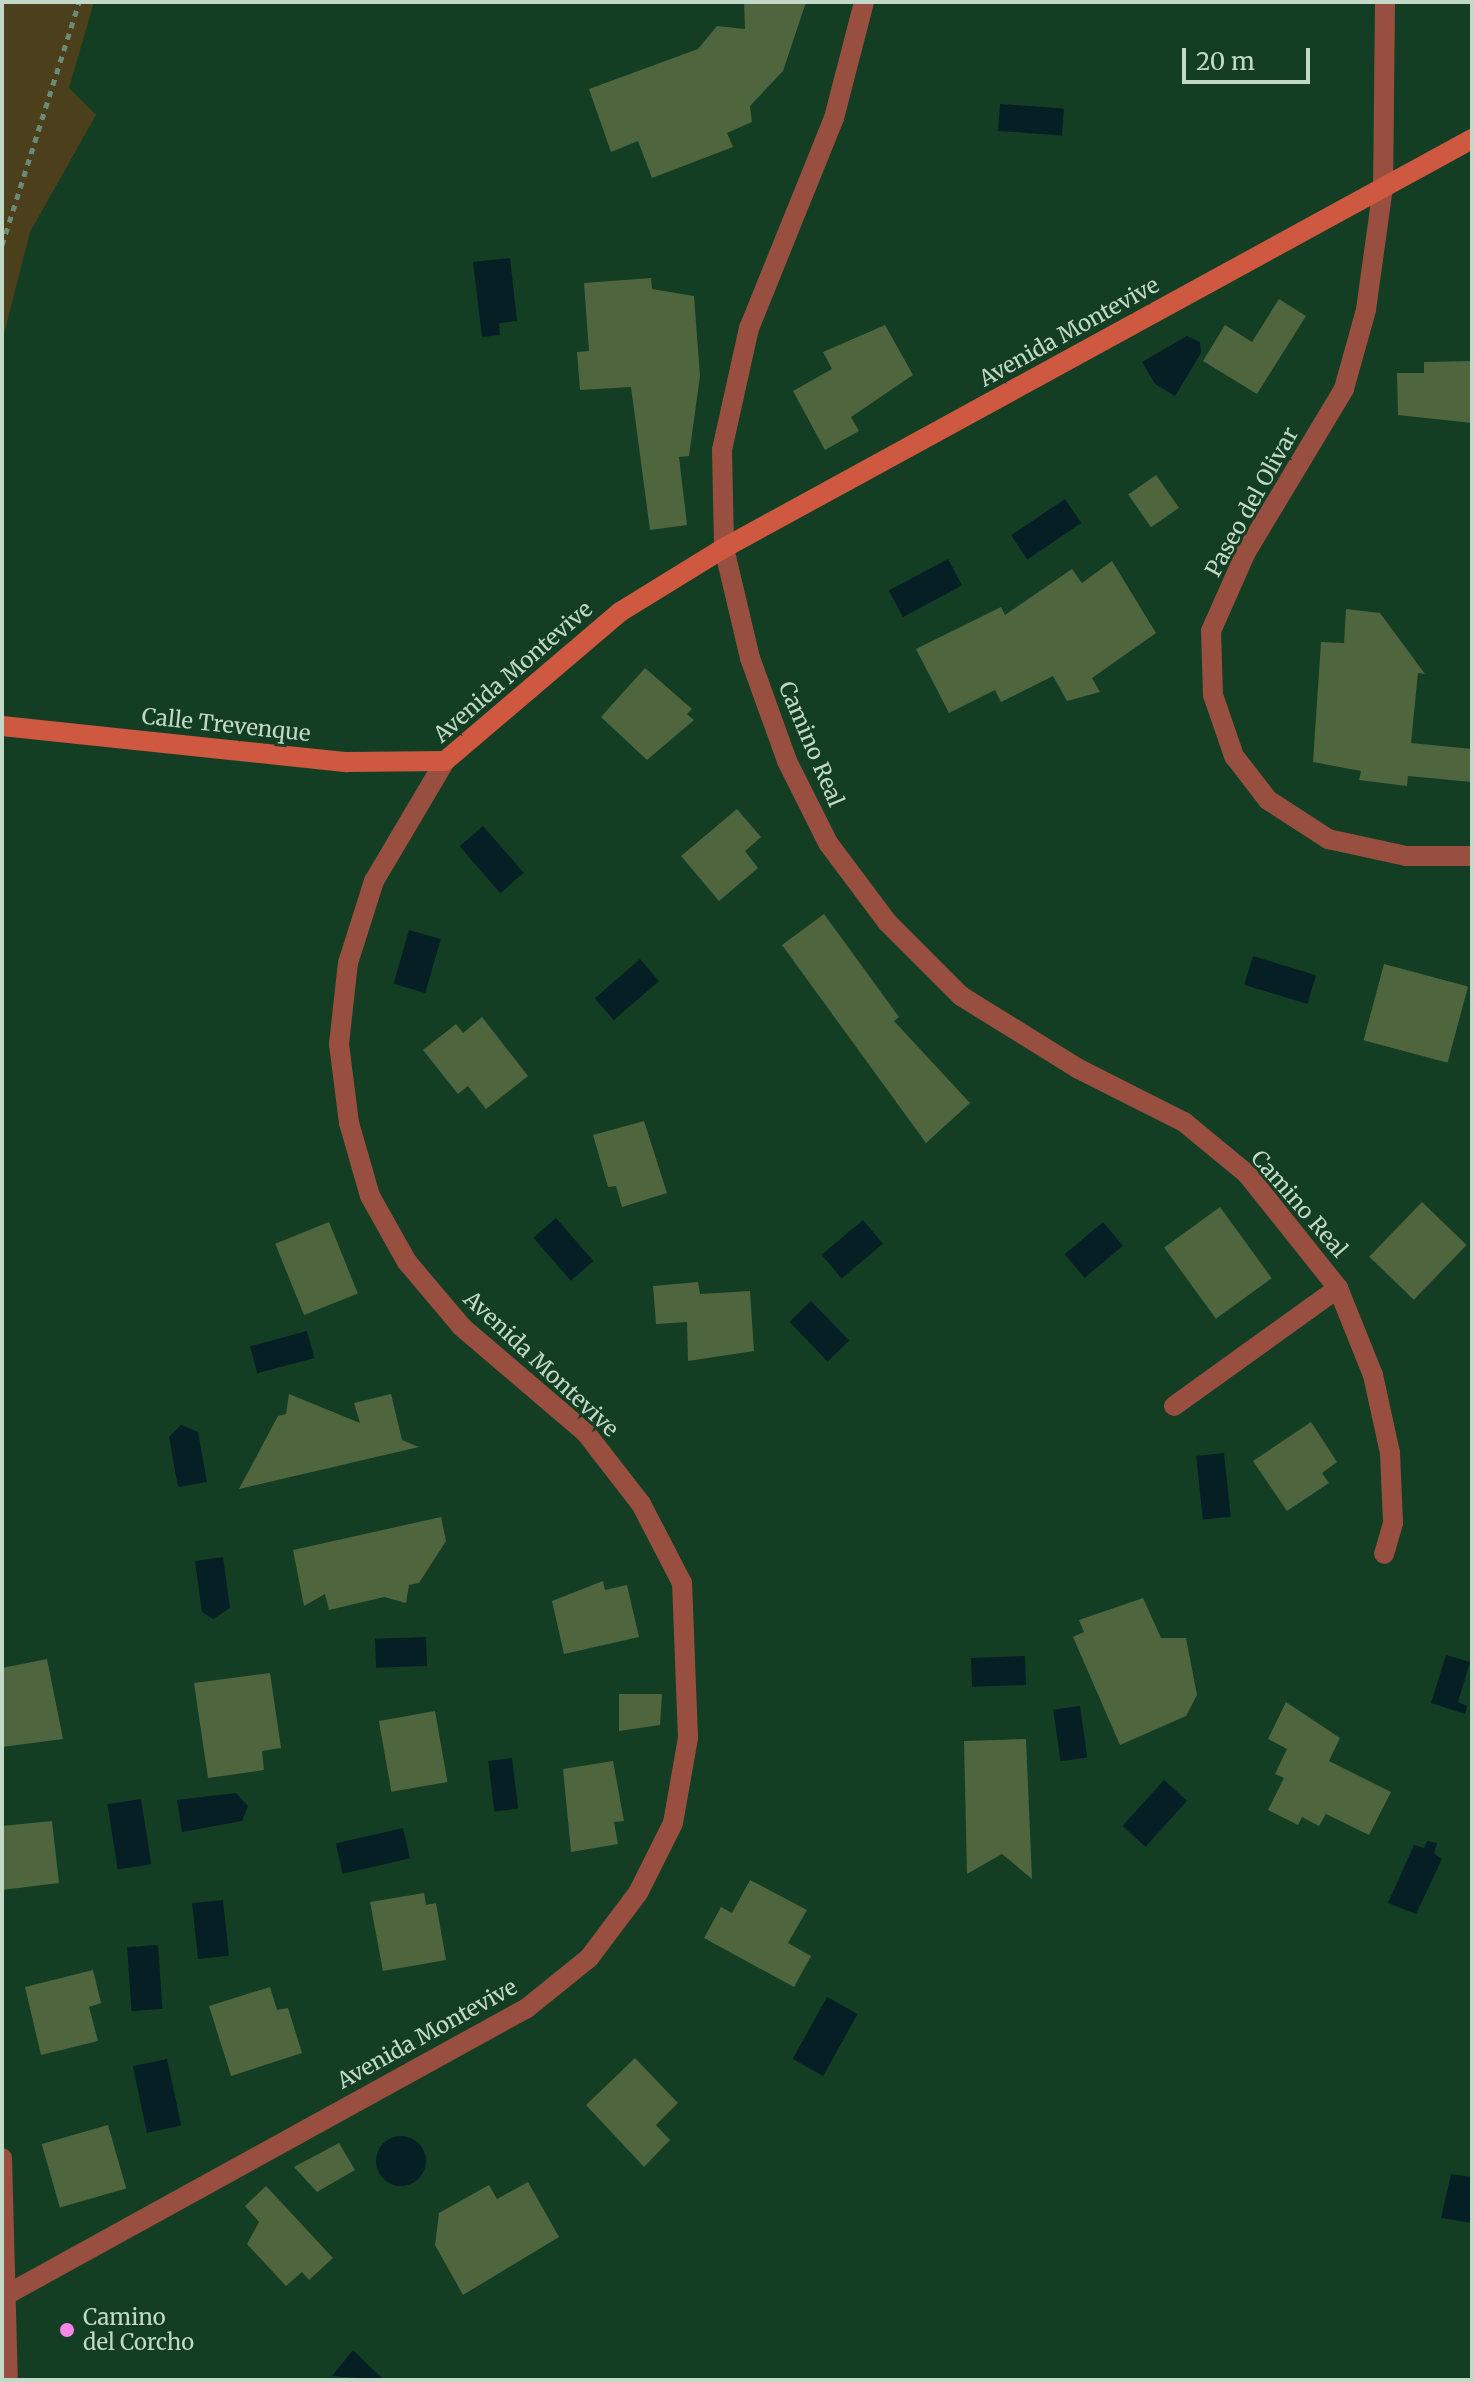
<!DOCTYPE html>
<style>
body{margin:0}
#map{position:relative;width:1474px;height:2382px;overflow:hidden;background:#133e24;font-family:Merriweather,serif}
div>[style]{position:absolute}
.green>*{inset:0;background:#4b401b}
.water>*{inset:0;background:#051f25;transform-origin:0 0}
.round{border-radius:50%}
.building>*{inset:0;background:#4e653e;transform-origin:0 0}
.path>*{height:5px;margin-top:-2.5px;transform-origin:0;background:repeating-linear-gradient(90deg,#6b8b76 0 6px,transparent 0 12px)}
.street>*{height:20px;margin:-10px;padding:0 10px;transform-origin:10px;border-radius:10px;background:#994f3f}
.secondary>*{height:20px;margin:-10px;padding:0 10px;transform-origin:10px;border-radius:10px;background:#ce5940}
.dots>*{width:22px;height:22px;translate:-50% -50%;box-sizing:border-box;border:4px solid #133e24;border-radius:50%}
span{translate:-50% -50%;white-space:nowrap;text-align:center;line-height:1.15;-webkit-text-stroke:6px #133e24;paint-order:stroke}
.street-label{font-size:22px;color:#c3d9c8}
.poi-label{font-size:22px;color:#c3d9c8}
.left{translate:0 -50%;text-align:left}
.frame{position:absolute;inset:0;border:4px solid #c3d9c8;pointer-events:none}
.scale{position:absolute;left:1182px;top:48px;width:128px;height:36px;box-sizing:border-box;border:4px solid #c3d9c8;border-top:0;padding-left:10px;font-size:24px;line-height:28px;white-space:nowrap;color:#c3d9c8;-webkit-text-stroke:6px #133e24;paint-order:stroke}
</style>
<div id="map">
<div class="green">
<div style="clip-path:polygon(2px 2px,94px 2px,69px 88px,96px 115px,30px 232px,2px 342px)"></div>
</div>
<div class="water">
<div style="left:1000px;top:104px;width:64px;height:27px;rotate:4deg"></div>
<div style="clip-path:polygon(510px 258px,517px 321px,499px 323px,500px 335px,482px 337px,473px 262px)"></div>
<div style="clip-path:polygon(1187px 336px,1200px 342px,1201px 353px,1175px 396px,1155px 384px,1142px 362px)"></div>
<div style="left:1065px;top:499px;width:29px;height:65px;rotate:56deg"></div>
<div style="left:948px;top:559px;width:30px;height:67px;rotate:62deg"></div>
<div style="left:483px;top:826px;width:62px;height:31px;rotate:49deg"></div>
<div style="left:409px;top:930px;width:33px;height:56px;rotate:16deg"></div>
<div style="left:1253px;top:956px;width:66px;height:30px;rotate:17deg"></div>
<div style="left:640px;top:959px;width:29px;height:60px;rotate:49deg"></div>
<div style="left:556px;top:1218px;width:57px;height:30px;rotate:49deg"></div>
<div style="left:863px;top:1220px;width:31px;height:54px;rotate:50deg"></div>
<div style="left:1103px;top:1222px;width:31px;height:50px;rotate:50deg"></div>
<div style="left:811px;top:1301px;width:55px;height:30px;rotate:46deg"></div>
<div style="left:307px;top:1331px;width:28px;height:59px;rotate:75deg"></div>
<div style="clip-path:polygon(181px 1425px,198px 1432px,207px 1482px,178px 1487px,169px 1437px)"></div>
<div style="left:1224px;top:1453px;width:64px;height:28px;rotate:84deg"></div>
<div style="clip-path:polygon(223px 1557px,230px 1608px,213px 1619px,202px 1612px,195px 1561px)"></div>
<div style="left:426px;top:1637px;width:29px;height:51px;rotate:88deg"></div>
<div style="clip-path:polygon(1446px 1655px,1470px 1662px,1458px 1702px,1467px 1706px,1465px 1714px,1431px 1703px)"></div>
<div style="left:1025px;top:1656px;width:29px;height:54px;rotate:88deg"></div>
<div style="left:1080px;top:1706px;width:52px;height:27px;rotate:82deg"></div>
<div style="left:512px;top:1758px;width:51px;height:24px;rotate:83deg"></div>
<div style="left:1164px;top:1780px;width:31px;height:62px;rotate:42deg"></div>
<div style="clip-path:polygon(236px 1793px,248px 1806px,242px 1821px,182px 1832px,177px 1800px)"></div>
<div style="left:141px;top:1799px;width:66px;height:34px;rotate:81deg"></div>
<div style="left:403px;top:1828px;width:31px;height:69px;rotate:77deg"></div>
<div style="clip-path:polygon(1427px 1841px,1437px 1843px,1434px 1853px,1442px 1859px,1416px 1914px,1388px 1903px,1414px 1845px,1424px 1848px)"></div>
<div style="left:223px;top:1900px;width:56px;height:31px;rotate:84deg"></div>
<div style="left:158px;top:1945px;width:64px;height:31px;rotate:86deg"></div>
<div style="left:827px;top:1997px;width:35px;height:71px;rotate:29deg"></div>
<div style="left:167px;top:2059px;width:68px;height:35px;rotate:78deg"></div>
<div class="round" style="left:376px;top:2136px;width:50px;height:50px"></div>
<div style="clip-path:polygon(1451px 2174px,1472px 2177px,1472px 2223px,1441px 2218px)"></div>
<div style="clip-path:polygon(353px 2350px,384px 2380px,332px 2376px)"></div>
</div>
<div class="building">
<div style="clip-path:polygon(744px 2px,806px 2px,783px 71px,750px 106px,752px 122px,727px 133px,733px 147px,652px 178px,638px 141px,611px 152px,589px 89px,698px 49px,717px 26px,745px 29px)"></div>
<div style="clip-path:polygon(651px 278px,652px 289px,694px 296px,700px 376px,689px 456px,679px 457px,687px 525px,650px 530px,631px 387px,580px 390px,577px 352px,589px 351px,584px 283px)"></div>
<div style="clip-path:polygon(1279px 299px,1306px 316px,1257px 394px,1203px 361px,1225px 325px,1252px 342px)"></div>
<div style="clip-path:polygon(885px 325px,913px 375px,851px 417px,859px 431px,825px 450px,793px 391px,832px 369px,823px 352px)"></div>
<div style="clip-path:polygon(1472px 361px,1472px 423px,1398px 415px,1397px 373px,1424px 373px,1424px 362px)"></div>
<div style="left:1156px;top:475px;width:40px;height:34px;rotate:55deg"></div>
<div style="clip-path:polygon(1112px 561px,1156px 633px,1092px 678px,1100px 692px,1067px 701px,1053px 676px,1001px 702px,995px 690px,949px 713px,916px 649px,1001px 607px,1005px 615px,1072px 569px,1082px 583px)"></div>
<div style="clip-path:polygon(1346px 609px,1380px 613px,1425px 674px,1418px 673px,1411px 743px,1472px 749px,1472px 782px,1408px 776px,1407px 786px,1359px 780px,1361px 771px,1313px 762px,1321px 642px,1344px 643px)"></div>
<div style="clip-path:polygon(645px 668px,692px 709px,687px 714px,694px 720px,647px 760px,601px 717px)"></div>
<div style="clip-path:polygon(737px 809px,761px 837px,745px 851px,758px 868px,719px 901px,681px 856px)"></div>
<div style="clip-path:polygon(824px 914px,899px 1017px,894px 1021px,970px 1103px,926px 1143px,782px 945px)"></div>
<div style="left:1384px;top:964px;width:87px;height:79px;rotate:15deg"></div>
<div style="clip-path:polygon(482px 1017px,528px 1076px,486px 1109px,468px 1086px,458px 1094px,423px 1050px,456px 1024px,463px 1033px)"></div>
<div style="clip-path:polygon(644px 1121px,667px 1193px,622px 1207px,616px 1186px,608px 1187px,593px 1135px)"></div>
<div style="left:1422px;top:1202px;width:62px;height:76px;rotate:44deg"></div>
<div style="left:1220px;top:1207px;width:88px;height:69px;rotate:54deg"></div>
<div style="left:329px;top:1222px;width:77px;height:58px;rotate:68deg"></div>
<div style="clip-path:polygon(698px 1282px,700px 1294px,750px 1291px,754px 1351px,688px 1361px,687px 1322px,656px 1324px,653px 1286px)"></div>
<div style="clip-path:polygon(289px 1394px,360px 1423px,354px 1403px,391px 1394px,402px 1440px,419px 1447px,239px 1489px,278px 1416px,286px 1414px)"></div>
<div style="clip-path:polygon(1311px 1422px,1337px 1462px,1322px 1473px,1329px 1483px,1287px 1511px,1253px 1461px)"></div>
<div style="clip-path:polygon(441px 1517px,446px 1541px,419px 1583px,409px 1585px,406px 1603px,384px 1597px,329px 1610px,325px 1594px,304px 1606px,293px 1550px)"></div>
<div style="clip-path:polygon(603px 1581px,605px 1590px,627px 1585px,639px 1637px,564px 1654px,552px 1601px)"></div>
<div style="clip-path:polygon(1143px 1598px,1161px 1638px,1186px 1638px,1197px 1695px,1186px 1716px,1120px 1745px,1073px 1637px,1084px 1632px,1079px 1620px)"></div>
<div style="clip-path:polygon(47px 1659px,63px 1739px,2px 1747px,2px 1668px)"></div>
<div style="clip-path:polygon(270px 1673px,281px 1748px,262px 1751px,264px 1770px,208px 1778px,194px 1683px)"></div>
<div style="clip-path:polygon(619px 1694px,662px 1694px,660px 1725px,619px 1731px)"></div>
<div style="clip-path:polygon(1286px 1702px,1340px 1738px,1329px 1761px,1391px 1792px,1369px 1835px,1326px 1814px,1319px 1826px,1302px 1817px,1298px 1825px,1268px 1810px,1284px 1778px,1275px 1774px,1287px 1749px,1268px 1739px)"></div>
<div style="left:435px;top:1711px;width:72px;height:57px;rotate:80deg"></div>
<div style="clip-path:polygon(1026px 1739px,1032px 1879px,1002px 1854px,967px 1874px,964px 1741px)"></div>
<div style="clip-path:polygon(613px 1761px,624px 1821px,614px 1822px,618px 1844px,571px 1852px,563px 1769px)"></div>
<div style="clip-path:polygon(52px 1821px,59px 1883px,2px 1890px,2px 1826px)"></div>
<div style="clip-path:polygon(750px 1880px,807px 1910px,788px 1943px,811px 1956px,794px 1987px,704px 1938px,721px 1907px,732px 1913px)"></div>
<div style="clip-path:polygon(424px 1893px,426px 1905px,436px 1903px,446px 1960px,383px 1971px,370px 1902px)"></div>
<div style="clip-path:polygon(93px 1970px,101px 2003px,89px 2007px,98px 2041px,41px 2055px,25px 1987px)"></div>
<div style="clip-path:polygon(270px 1987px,277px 2010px,288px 2008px,302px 2053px,231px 2076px,209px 2006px)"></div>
<div style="clip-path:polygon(635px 2058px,678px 2103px,656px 2125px,670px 2140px,644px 2167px,586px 2105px)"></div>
<div style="left:108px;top:2125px;width:66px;height:69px;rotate:74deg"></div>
<div style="clip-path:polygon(339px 2143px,355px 2170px,317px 2192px,294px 2167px)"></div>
<div style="clip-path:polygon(528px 2182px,559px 2237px,463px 2295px,435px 2245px,439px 2213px,489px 2185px,497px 2199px)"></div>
<div style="clip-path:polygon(266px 2186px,333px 2258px,309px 2280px,302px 2272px,286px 2286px,247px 2244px,259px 2222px,245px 2206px)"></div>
</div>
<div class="path">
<div style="left:2px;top:245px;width:255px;rotate:-72.4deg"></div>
</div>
<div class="street">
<div style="left:864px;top:2px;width:120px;rotate:104.5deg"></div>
<div style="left:834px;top:118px;width:227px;rotate:112deg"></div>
<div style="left:749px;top:328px;width:125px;rotate:102.5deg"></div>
<div style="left:722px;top:450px;width:98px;rotate:88.8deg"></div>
<div style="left:724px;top:548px;width:113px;rotate:76.7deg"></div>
<div style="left:750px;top:658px;width:109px;rotate:70.2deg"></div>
<div style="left:787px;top:761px;width:92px;rotate:63.4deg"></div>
<div style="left:828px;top:843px;width:99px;rotate:53.2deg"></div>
<div style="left:887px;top:922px;width:105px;rotate:45deg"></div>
<div style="left:961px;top:996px;width:137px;rotate:31.8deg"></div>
<div style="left:1077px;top:1068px;width:120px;rotate:26.8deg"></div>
<div style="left:1184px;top:1122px;width:82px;rotate:39.5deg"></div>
<div style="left:1247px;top:1174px;width:146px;rotate:51.4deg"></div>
<div style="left:1338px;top:1288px;width:94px;rotate:68.1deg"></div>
<div style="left:1373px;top:1375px;width:80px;rotate:77.7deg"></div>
<div style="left:1390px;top:1453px;width:70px;rotate:87.5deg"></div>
<div style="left:1393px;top:1523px;width:32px;rotate:106deg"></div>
<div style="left:1385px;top:2px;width:185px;rotate:90.6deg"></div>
<div style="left:1383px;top:187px;width:124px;rotate:97.9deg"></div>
<div style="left:1366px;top:310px;width:82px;rotate:105.6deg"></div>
<div style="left:1344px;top:389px;width:190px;rotate:121deg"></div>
<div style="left:1246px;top:552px;width:86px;rotate:113.9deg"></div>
<div style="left:1211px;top:631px;width:64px;rotate:88.2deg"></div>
<div style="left:1213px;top:695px;width:65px;rotate:71deg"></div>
<div style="left:1234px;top:756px;width:56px;rotate:52.3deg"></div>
<div style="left:1268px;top:800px;width:72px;rotate:33deg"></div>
<div style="left:1328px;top:839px;width:80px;rotate:12.3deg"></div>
<div style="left:1406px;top:856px;width:66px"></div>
<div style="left:1174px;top:1406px;width:202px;rotate:-35.7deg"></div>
<div style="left:2px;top:2158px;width:222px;rotate:88.5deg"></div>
<div style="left:6px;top:2295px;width:595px;rotate:-28.85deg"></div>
<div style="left:527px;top:2008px;width:80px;rotate:-38.9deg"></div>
<div style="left:589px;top:1958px;width:81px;rotate:-53deg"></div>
<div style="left:638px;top:1893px;width:78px;rotate:-63.4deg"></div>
<div style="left:673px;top:1823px;width:86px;rotate:-80deg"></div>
<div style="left:688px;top:1738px;width:155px;rotate:-92.2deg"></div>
<div style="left:682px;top:1583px;width:89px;rotate:-117.4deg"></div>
<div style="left:641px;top:1504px;width:90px;rotate:-127.8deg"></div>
<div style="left:586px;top:1433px;width:163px;rotate:-139.5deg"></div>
<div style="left:462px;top:1327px;width:85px;rotate:-130.2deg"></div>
<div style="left:407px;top:1262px;width:76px;rotate:-119.3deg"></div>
<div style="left:370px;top:1196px;width:76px;rotate:-106deg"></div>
<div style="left:349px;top:1123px;width:80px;rotate:-97.2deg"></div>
<div style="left:339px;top:1044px;width:81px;rotate:-83.7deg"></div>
<div style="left:348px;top:963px;width:86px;rotate:-72.4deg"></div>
<div style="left:374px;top:881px;width:139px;rotate:-59.4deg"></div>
</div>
<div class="secondary">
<div style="left:2px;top:726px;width:347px;rotate:6deg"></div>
<div style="left:347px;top:762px;width:98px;rotate:-0.6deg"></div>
<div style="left:445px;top:761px;width:230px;rotate:-40.4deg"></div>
<div style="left:620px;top:612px;width:122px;rotate:-31.6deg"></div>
<div style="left:724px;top:548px;width:853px;rotate:-28.67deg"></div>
</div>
<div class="dots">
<div style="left:67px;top:2330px;background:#fa87e7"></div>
</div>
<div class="street-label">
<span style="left:1069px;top:332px;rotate:-29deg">Avenida Montevive</span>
<span style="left:1252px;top:502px;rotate:-61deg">Paseo del Olivar</span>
<span style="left:513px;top:672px;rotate:-41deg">Avenida Montevive</span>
<span style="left:226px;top:725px;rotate:6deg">Calle Trevenque</span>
<span style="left:811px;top:744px;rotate:67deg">Camino Real</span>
<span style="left:1299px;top:1204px;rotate:49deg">Camino Real</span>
<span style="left:541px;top:1364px;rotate:43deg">Avenida Montevive</span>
<span style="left:427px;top:2034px;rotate:-29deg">Avenida Montevive</span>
</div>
<div class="poi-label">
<span class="left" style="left:83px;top:2330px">Camino<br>del Corcho</span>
</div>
<div class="frame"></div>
<div class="scale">20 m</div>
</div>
